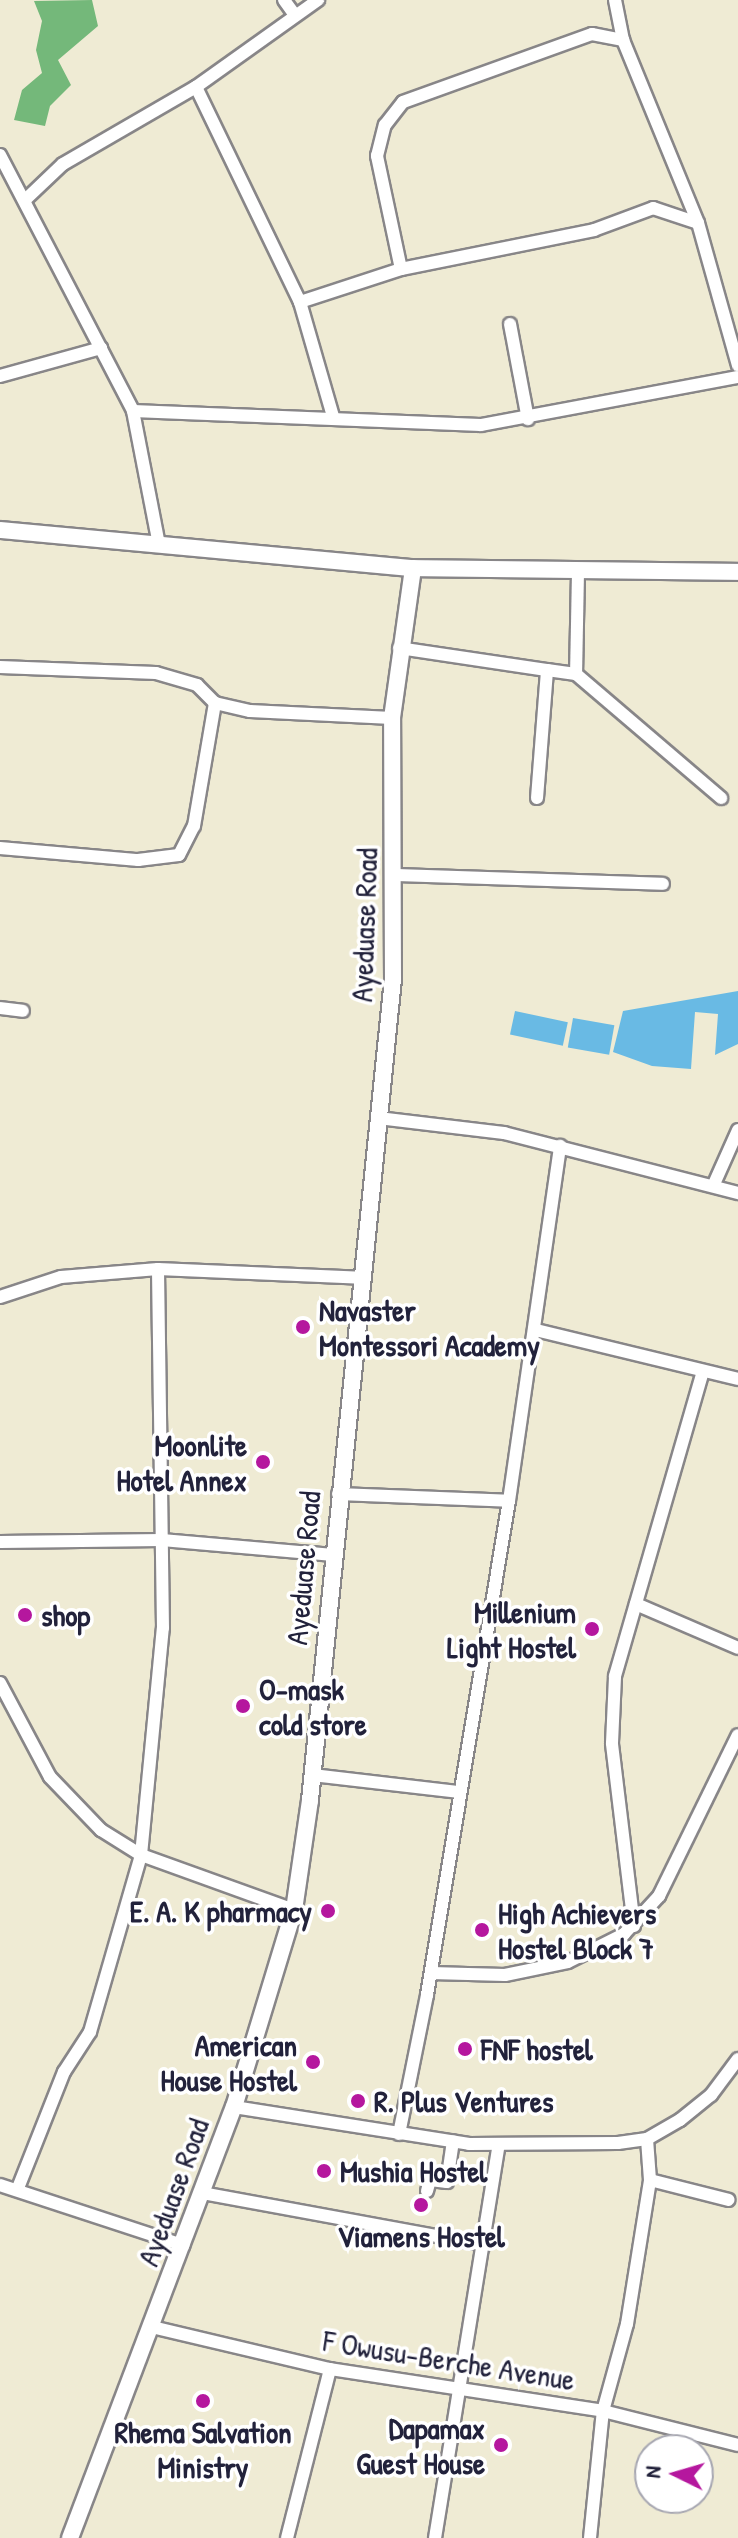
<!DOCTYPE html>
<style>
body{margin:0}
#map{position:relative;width:738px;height:2538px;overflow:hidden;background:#efebd4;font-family:"Patrick Hand",sans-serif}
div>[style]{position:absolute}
.forest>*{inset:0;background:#74b87a}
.water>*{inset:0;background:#69bae4;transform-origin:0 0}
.roads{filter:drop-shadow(2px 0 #888688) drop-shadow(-2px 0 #888688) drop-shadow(0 2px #888688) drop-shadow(0 -2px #888688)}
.minor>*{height:12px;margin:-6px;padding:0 6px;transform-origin:6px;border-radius:6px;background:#fff}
.tertiary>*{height:16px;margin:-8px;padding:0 8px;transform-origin:8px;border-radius:8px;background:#fff}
.dots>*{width:22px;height:22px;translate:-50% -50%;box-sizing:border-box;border:4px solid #fff;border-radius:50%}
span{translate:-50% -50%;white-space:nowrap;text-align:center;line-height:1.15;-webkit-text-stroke:7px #fff;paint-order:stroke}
.street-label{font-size:30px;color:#22223b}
.poi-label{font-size:30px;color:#22223b;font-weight:700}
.left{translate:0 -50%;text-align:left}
.right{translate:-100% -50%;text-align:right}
.north{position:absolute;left:634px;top:2434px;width:80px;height:80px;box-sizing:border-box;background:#fff;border:2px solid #a7a7b1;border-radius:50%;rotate:275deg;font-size:22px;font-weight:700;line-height:32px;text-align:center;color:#22223b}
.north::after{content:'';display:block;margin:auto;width:28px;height:36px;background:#b5179e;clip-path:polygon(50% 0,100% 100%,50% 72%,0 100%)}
</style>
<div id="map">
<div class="forest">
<div style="clip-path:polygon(92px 0,98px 26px,58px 60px,71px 85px,50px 106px,45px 126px,14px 120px,22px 90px,42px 73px,36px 50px,42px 21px,34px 1px)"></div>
</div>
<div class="water">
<div style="clip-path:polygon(738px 991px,738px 1044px,715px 1055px,718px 1014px,695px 1012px,691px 1069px,652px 1066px,613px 1052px,623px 1011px)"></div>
<div style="left:515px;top:1011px;width:54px;height:24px;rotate:12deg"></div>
<div style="left:573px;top:1018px;width:42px;height:30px;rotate:10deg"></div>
</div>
<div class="roads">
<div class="minor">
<div style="left:284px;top:0;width:19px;rotate:54deg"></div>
<div style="left:615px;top:0;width:41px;rotate:78.7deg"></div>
<div style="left:623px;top:40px;width:198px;rotate:67.7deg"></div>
<div style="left:698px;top:223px;width:148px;rotate:74.3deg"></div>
<div style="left:196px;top:87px;width:239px;rotate:64.2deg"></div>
<div style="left:300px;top:302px;width:119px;rotate:73.9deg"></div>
<div style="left:0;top:155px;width:288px;rotate:62.5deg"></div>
<div style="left:133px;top:411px;width:136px;rotate:79deg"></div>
<div style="left:25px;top:200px;width:52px;rotate:-43.5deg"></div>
<div style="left:63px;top:164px;width:154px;rotate:-30.1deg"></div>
<div style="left:196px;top:87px;width:150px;rotate:-35.5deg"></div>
<div style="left:401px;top:269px;width:116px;rotate:-102deg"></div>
<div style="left:377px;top:156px;width:32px;rotate:-76deg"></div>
<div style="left:385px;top:125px;width:29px;rotate:-52deg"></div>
<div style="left:403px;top:102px;width:201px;rotate:-19.8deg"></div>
<div style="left:592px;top:34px;width:32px;rotate:11deg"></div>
<div style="left:300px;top:302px;width:106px;rotate:-18.1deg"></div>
<div style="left:401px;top:269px;width:197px;rotate:-11.4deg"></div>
<div style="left:594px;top:230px;width:63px;rotate:-20.4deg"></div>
<div style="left:653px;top:208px;width:47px;rotate:18.4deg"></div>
<div style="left:510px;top:324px;width:97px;rotate:79.3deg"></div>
<div style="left:0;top:376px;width:105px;rotate:-15.5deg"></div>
<div style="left:133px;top:411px;width:348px;rotate:2.3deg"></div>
<div style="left:481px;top:425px;width:261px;rotate:-10.6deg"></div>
<div style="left:578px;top:572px;width:102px;rotate:91.1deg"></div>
<div style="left:576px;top:674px;width:191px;rotate:40.5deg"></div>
<div style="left:399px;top:648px;width:150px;rotate:8.5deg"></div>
<div style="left:0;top:667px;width:156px;rotate:2.2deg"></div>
<div style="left:156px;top:673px;width:43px;rotate:16.3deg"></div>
<div style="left:197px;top:685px;width:25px;rotate:45deg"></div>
<div style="left:215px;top:703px;width:36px;rotate:13deg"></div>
<div style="left:250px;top:711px;width:142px;rotate:2.8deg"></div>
<div style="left:537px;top:798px;width:128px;rotate:-85.5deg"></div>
<div style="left:547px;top:670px;width:29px;rotate:8deg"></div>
<div style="left:0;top:848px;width:139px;rotate:5deg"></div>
<div style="left:138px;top:860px;width:41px;rotate:-7deg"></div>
<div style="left:179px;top:855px;width:33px;rotate:-63deg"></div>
<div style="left:194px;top:826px;width:125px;rotate:-80.3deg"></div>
<div style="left:395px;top:875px;width:268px;rotate:1.9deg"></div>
<div style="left:0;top:1008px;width:23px;rotate:7deg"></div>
<div style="left:378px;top:1118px;width:127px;rotate:6.8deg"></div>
<div style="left:504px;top:1133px;width:242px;rotate:14.4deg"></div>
<div style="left:714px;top:1184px;width:59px;rotate:-66deg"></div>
<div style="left:0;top:1297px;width:64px;rotate:-18.2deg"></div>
<div style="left:61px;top:1277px;width:97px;rotate:-4.7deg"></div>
<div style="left:158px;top:1269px;width:203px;rotate:2.5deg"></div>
<div style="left:536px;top:1330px;width:208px;rotate:13.6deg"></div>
<div style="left:338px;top:1494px;width:171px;rotate:2.3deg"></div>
<div style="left:0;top:1542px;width:162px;rotate:-0.7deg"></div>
<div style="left:162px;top:1540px;width:172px;rotate:5deg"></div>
<div style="left:636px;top:1604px;width:111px;rotate:23.3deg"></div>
<div style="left:0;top:1683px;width:106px;rotate:62deg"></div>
<div style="left:50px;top:1777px;width:74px;rotate:46.1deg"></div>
<div style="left:101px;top:1830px;width:47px;rotate:32deg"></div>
<div style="left:141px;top:1855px;width:163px;rotate:19.8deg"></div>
<div style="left:312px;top:1775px;width:147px;rotate:6.6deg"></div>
<div style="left:634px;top:1926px;width:184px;rotate:-96.9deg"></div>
<div style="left:612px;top:1743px;width:67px;rotate:-87.4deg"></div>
<div style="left:615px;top:1676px;width:317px;rotate:-73.9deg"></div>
<div style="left:431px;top:1973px;width:74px;rotate:1.5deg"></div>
<div style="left:505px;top:1975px;width:64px;rotate:-11.7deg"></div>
<div style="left:568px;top:1962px;width:63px;rotate:-26.6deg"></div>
<div style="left:624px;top:1934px;width:52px;rotate:-47.4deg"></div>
<div style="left:659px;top:1896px;width:179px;rotate:-63.9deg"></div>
<div style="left:234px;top:2107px;width:238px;rotate:8.9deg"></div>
<div style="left:469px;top:2144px;width:149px;rotate:-0.4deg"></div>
<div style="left:618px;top:2143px;width:29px;rotate:-8deg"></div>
<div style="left:647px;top:2139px;width:38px;rotate:-30deg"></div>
<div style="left:680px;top:2120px;width:40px;rotate:-39deg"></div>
<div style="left:711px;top:2095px;width:45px;rotate:-53.1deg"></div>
<div style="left:399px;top:2134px;width:142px;rotate:-78.6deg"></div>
<div style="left:427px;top:1995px;width:501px;rotate:-80.58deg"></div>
<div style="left:509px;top:1501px;width:359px;rotate:-81.8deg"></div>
<div style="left:650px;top:2180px;width:81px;rotate:14.2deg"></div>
<div style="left:0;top:2185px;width:193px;rotate:18.2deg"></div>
<div style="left:18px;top:2188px;width:125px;rotate:-68.4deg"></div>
<div style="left:64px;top:2072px;width:48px;rotate:-57deg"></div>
<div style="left:90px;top:2032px;width:184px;rotate:-73.9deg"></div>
<div style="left:141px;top:1855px;width:228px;rotate:-84.5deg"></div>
<div style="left:163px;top:1628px;width:359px;rotate:-90.8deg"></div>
<div style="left:427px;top:2191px;width:11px;rotate:-75deg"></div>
<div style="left:430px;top:2180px;width:17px;rotate:7deg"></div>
<div style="left:447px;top:2182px;width:41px;rotate:-81.7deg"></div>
<div style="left:202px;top:2193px;width:287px;rotate:10.4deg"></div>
<div style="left:152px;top:2327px;width:183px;rotate:13.3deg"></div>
<div style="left:330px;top:2369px;width:276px;rotate:8.7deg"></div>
<div style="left:603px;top:2411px;width:139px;rotate:14.1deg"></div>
<div style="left:287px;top:2538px;width:174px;rotate:-75.7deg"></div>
<div style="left:435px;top:2538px;width:398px;rotate:-80.8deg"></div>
<div style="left:590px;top:2538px;width:128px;rotate:-84.2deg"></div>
<div style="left:603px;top:2411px;width:90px;rotate:-74.6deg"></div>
<div style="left:627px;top:2324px;width:146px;rotate:-80.9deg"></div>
<div style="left:650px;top:2180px;width:41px;rotate:-94.2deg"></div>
</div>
<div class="tertiary">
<div style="left:0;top:530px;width:415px;rotate:5.3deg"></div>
<div style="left:413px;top:568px;width:325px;rotate:0.7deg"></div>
<div style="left:70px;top:2538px;width:461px;rotate:-69.2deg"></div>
<div style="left:234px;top:2107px;width:206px;rotate:-73.1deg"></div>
<div style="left:294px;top:1910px;width:111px;rotate:-81.7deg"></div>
<div style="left:310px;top:1800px;width:825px;rotate:-84.23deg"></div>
<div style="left:393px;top:979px;width:261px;rotate:-90.2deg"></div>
<div style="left:392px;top:718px;width:151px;rotate:-82deg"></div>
</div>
</div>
<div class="dots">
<div style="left:303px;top:1327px;background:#b5179e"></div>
<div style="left:263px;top:1462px;background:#b5179e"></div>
<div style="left:25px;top:1615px;background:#b5179e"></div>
<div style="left:592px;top:1629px;background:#b5179e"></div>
<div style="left:243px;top:1706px;background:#b5179e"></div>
<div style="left:328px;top:1911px;background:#b5179e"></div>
<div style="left:482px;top:1930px;background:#b5179e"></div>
<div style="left:465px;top:2049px;background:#b5179e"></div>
<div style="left:313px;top:2062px;background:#b5179e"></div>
<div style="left:358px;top:2101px;background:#b5179e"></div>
<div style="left:324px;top:2171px;background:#b5179e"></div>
<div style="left:421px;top:2205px;background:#b5179e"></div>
<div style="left:203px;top:2401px;background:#b5179e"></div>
<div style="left:501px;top:2445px;background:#b5179e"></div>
</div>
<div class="street-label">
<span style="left:364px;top:925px;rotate:-88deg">Ayeduase Road</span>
<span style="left:303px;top:1568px;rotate:-85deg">Ayeduase Road</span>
<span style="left:173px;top:2192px;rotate:-70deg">Ayeduase Road</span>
<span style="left:449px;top:2360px;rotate:9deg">F Owusu-Berche Avenue</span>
</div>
<div class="poi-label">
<span class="left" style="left:319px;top:1327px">Navaster<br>Montessori Academy</span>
<span class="right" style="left:247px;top:1462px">Moonlite<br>Hotel Annex</span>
<span class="right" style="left:576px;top:1629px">Millenium<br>Light Hostel</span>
<span class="left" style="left:41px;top:1615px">shop</span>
<span class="left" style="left:259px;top:1706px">O-mask<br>cold store</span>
<span class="right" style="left:312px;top:1911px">E. A. K pharmacy</span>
<span class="left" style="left:498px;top:1930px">High Achievers<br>Hostel Block 7</span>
<span class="right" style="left:297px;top:2062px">American<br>House Hostel</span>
<span class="left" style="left:481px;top:2049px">FNF hostel</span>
<span class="left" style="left:374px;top:2101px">R. Plus Ventures</span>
<span class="left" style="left:340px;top:2171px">Mushia Hostel</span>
<span style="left:421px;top:2236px">Viamens Hostel</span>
<span class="right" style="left:485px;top:2445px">Dapamax<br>Guest House</span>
<span style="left:203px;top:2449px">Rhema Salvation<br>Ministry</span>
</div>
<div class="north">N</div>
</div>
